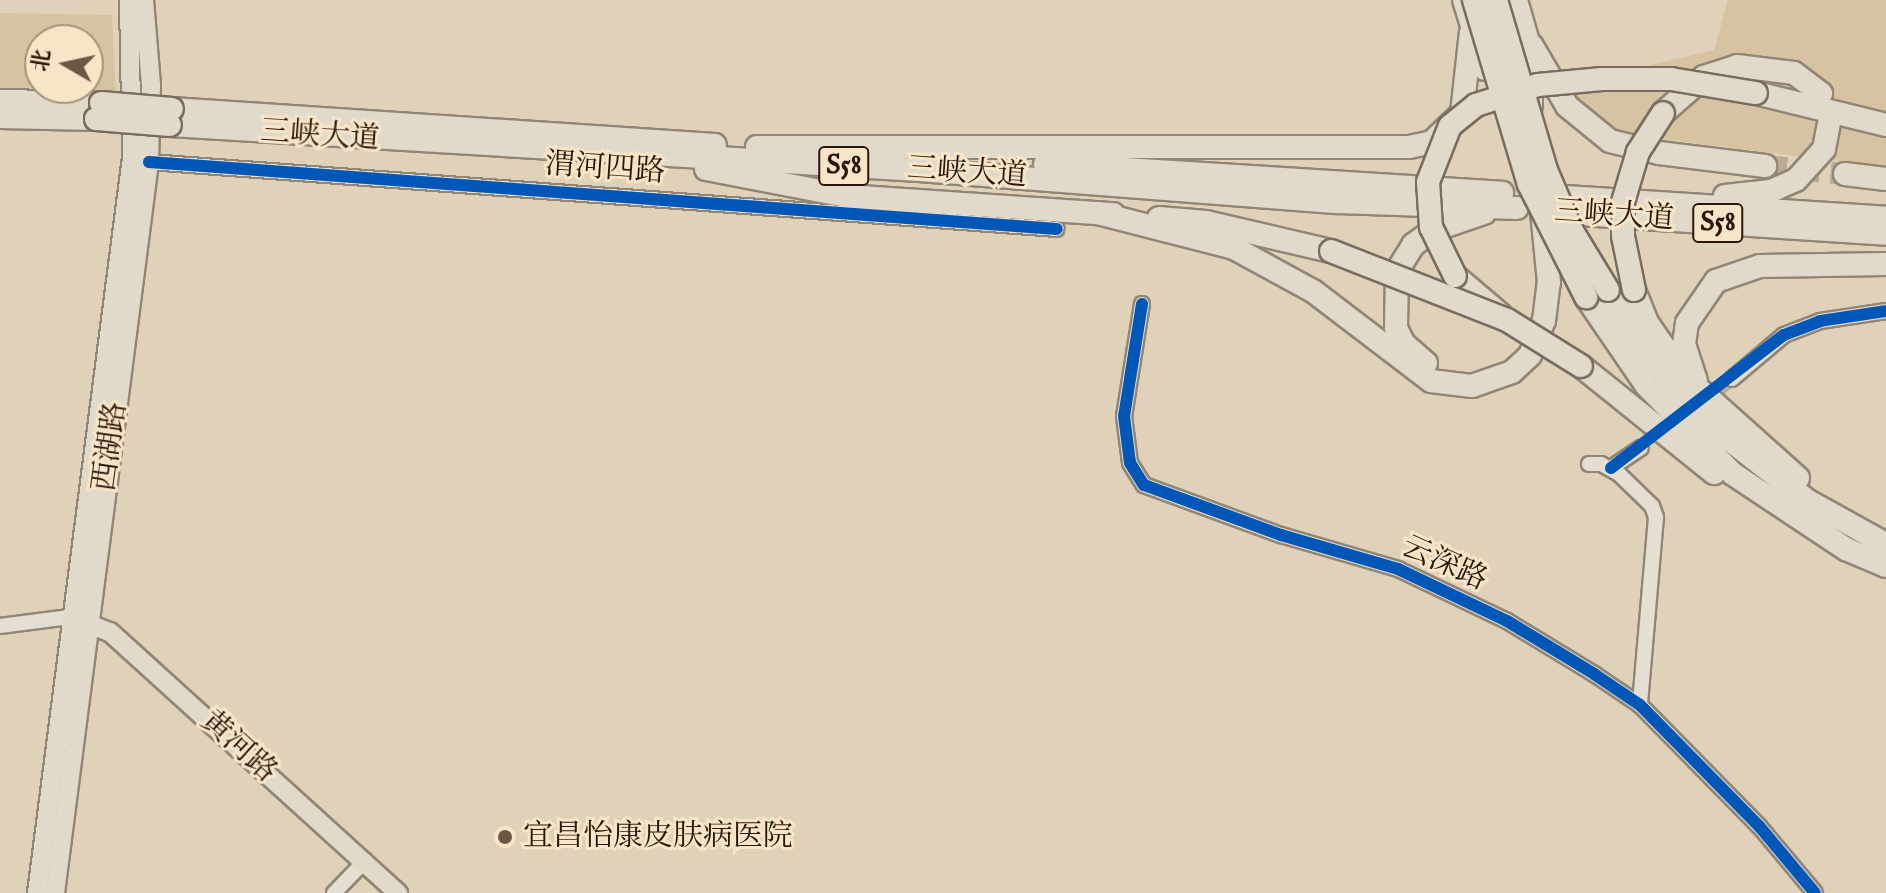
<!DOCTYPE html>
<meta charset="utf-8">
<style>
body{margin:0}
#map{position:relative;width:1886px;height:893px;overflow:hidden;background:#e0d2b9;font-family:"IM FELL English","Noto Serif SC",serif}
div>[style]{position:absolute}
.green>*{inset:0;background:#d7c3a1}
.minor-tunnel>*{height:14px;margin-top:-7px;transform-origin:0;background:repeating-linear-gradient(90deg,#bcac96 0 14px,transparent 0 21px)}
.highway-tunnel>*{height:22px;margin-top:-11px;transform-origin:0;background:repeating-linear-gradient(90deg,#bcac96 0 22px,transparent 0 33px)}
.roads{filter:drop-shadow(2px 0 #918676) drop-shadow(-2px 0 #918676) drop-shadow(0 2px #918676) drop-shadow(0 -2px #918676)}
.minor>*{height:14px;margin:-7px;padding:0 7px;transform-origin:7px;border-radius:7px;background:#e5ded2}
.major>*{height:18px;margin:-9px;padding:0 9px;transform-origin:9px;border-radius:9px;background:#e1d9ca}
.highway>*{height:22px;margin:-11px;padding:0 11px;transform-origin:11px;border-radius:11px;background:#e1d9ca}
.bridges{filter:drop-shadow(2px 0 #786c5f) drop-shadow(-2px 0 #786c5f) drop-shadow(0 2px #786c5f) drop-shadow(0 -2px #786c5f)}
.highway-bridge>*{height:22px;margin:-11px;padding:0 11px;transform-origin:11px;border-radius:11px;background:#e1d9ca}
.cycleway>*{height:12px;margin:-6px;padding:0 6px;transform-origin:6px;border-radius:6px;background:#0057b8}
.dots>*{width:22px;height:22px;translate:-50% -50%;box-sizing:border-box;border:4px solid #f6e5c6;border-radius:50%}
span{translate:-50% -50%;white-space:nowrap;text-align:center;line-height:1.15;-webkit-text-stroke:6px #f6e5c6;paint-order:stroke}
.shield-label span{padding:2px 6px;background:#f6e5c6;border:2px solid;border-radius:6px;-webkit-text-stroke-width:0}
.shield-label{font-size:28px;color:#2d150a;font-weight:700}
.street-label{font-size:30px;color:#2d150a}
.poi-label{font-size:30px;color:#2d150a}
.left{translate:0 -50%;text-align:left}
.north{position:absolute;left:24px;top:24px;width:80px;height:80px;box-sizing:border-box;background:#f6e5c6;border:2px solid #a6927b;border-radius:50%;rotate:279deg;font-size:22px;font-weight:700;line-height:32px;text-align:center;color:#2d150a}
.north::after{content:'';display:block;margin:auto;width:28px;height:36px;background:#6c5747;clip-path:polygon(50% 0,100% 100%,50% 72%,0 100%)}
</style>
<div id="map">
<div class="green">
<div style="clip-path:polygon(1728px 0,1886px 0,1886px 167px,1613px 133px,1575px 98px,1570px 84px,1714px 50px)"></div>
<div style="clip-path:polygon(evenodd,0 13px,112px 15px,116px 96px,0 95px,0 13px,40px 40px,88px 40px,88px 88px,40px 88px,40px 40px)"></div>
</div>
<div class="minor-tunnel">
<div style="left:1702px;top:402px;width:38px;rotate:-37deg"></div>
</div>
<div class="highway-tunnel">
<div style="left:1765px;top:166px;width:80px;rotate:5.7deg"></div>
</div>
<div class="roads">
<div class="minor">
<div style="left:149px;top:162px;width:910px;rotate:4.22deg"></div>
<div style="left:1142px;top:304px;width:113px;rotate:99.1deg"></div>
<div style="left:1124px;top:416px;width:47px;rotate:82.7deg"></div>
<div style="left:1130px;top:463px;width:26px;rotate:58deg"></div>
<div style="left:1144px;top:485px;width:146px;rotate:20.1deg"></div>
<div style="left:1281px;top:535px;width:122px;rotate:16.2deg"></div>
<div style="left:1398px;top:569px;width:121px;rotate:25.5deg"></div>
<div style="left:1507px;top:621px;width:102px;rotate:31.3deg"></div>
<div style="left:1594px;top:674px;width:55px;rotate:34deg"></div>
<div style="left:1640px;top:705px;width:170px;rotate:45.5deg"></div>
<div style="left:1759px;top:826px;width:87px;rotate:50.1deg"></div>
<div style="left:1732px;top:379px;width:68px;rotate:-40.2deg"></div>
<div style="left:1784px;top:335px;width:39px;rotate:-21deg"></div>
<div style="left:1820px;top:321px;width:67px;rotate:-8.6deg"></div>
<div style="left:1589px;top:464px;width:12px"></div>
<div style="left:1601px;top:464px;width:21px;rotate:29deg"></div>
<div style="left:1619px;top:474px;width:46px;rotate:44.1deg"></div>
<div style="left:1652px;top:506px;width:12px;rotate:70deg"></div>
<div style="left:1656px;top:517px;width:189px;rotate:94.9deg"></div>
<div style="left:1611px;top:468px;width:36px;rotate:-34deg"></div>
<div style="left:0;top:626px;width:70px;rotate:-7.4deg"></div>
<div style="left:334px;top:893px;width:45px;rotate:-45.9deg"></div>
</div>
<div class="major">
<div style="left:1462px;top:0;width:74px;rotate:72.8deg"></div>
<div style="left:1518px;top:0;width:47px;rotate:73.9deg"></div>
<div style="left:77px;top:619px;width:35px;rotate:22deg"></div>
<div style="left:110px;top:632px;width:389px;rotate:42.2deg"></div>
<div style="left:37px;top:893px;width:741px;rotate:-82.64deg"></div>
<div style="left:132px;top:158px;width:158px;rotate:-91.1deg"></div>
<div style="left:55px;top:893px;width:737px;rotate:-82.67deg"></div>
<div style="left:149px;top:162px;width:77px;rotate:-88.5deg"></div>
<div style="left:151px;top:85px;width:85px;rotate:-94.7deg"></div>
</div>
<div class="highway">
<div style="left:1532px;top:46px;width:69px;rotate:59.7deg"></div>
<div style="left:1567px;top:106px;width:55px;rotate:39.1deg"></div>
<div style="left:1610px;top:141px;width:50px;rotate:13.8deg"></div>
<div style="left:1659px;top:153px;width:107px;rotate:7deg"></div>
<div style="left:1756px;top:93px;width:134px;rotate:13.8deg"></div>
<div style="left:0;top:101px;width:101px;rotate:1.1deg"></div>
<div style="left:1531px;top:106px;width:61px;rotate:-90deg"></div>
<div style="left:172px;top:109px;width:544px;rotate:3.79deg"></div>
<div style="left:1663px;top:113px;width:55px;rotate:-41.3deg"></div>
<div style="left:1704px;top:77px;width:35px;rotate:-18deg"></div>
<div style="left:1737px;top:66px;width:57px;rotate:7deg"></div>
<div style="left:1794px;top:73px;width:34px;rotate:37deg"></div>
<div style="left:0;top:117px;width:96px;rotate:1.2deg"></div>
<div style="left:170px;top:125px;width:750px;rotate:3.44deg"></div>
<div style="left:919px;top:170px;width:420px;rotate:4.4deg"></div>
<div style="left:1338px;top:202px;width:179px;rotate:1.9deg"></div>
<div style="left:757px;top:147px;width:652px"></div>
<div style="left:1409px;top:147px;width:24px;rotate:-12deg"></div>
<div style="left:1432px;top:142px;width:42px;rotate:-44deg"></div>
<div style="left:1462px;top:113px;width:81px;rotate:-83.7deg"></div>
<div style="left:1045px;top:164px;width:458px;rotate:3.6deg"></div>
<div style="left:706px;top:169px;width:143px;rotate:10.9deg"></div>
<div style="left:846px;top:196px;width:268px;rotate:3.9deg"></div>
<div style="left:1845px;top:174px;width:41px;rotate:7deg"></div>
<div style="left:1550px;top:196px;width:337px;rotate:3.7deg"></div>
<div style="left:1725px;top:196px;width:46px;rotate:-6.2deg"></div>
<div style="left:1771px;top:191px;width:27px;rotate:-24deg"></div>
<div style="left:1796px;top:180px;width:42px;rotate:-47.9deg"></div>
<div style="left:1824px;top:149px;width:31px;rotate:-79deg"></div>
<div style="left:1550px;top:212px;width:337px;rotate:3.7deg"></div>
<div style="left:1098px;top:213px;width:140px;rotate:14.4deg"></div>
<div style="left:1234px;top:248px;width:90px;rotate:28.6deg"></div>
<div style="left:1313px;top:291px;width:148px;rotate:37.3deg"></div>
<div style="left:1431px;top:381px;width:41px;rotate:7deg"></div>
<div style="left:1472px;top:386px;width:42px;rotate:-19.3deg"></div>
<div style="left:1512px;top:372px;width:25px;rotate:-43deg"></div>
<div style="left:1530px;top:355px;width:37px;rotate:-68deg"></div>
<div style="left:1544px;top:321px;width:38px;rotate:-83deg"></div>
<div style="left:1549px;top:283px;width:71px;rotate:-95.6deg"></div>
<div style="left:1159px;top:218px;width:47px;rotate:4.9deg"></div>
<div style="left:1206px;top:222px;width:128px;rotate:13.1deg"></div>
<div style="left:1455px;top:276px;width:59px;rotate:40.2deg"></div>
<div style="left:1608px;top:290px;width:75px;rotate:58deg"></div>
<div style="left:1648px;top:354px;width:96px;rotate:48.4deg"></div>
<div style="left:1712px;top:426px;width:122px;rotate:38deg"></div>
<div style="left:1808px;top:501px;width:89px;rotate:28.9deg"></div>
<div style="left:1634px;top:290px;width:37px;rotate:68deg"></div>
<div style="left:1648px;top:324px;width:63px;rotate:55.3deg"></div>
<div style="left:1684px;top:376px;width:153px;rotate:41.8deg"></div>
<div style="left:1586px;top:297px;width:107px;rotate:55.7deg"></div>
<div style="left:1646px;top:385px;width:124px;rotate:45.7deg"></div>
<div style="left:1733px;top:474px;width:136px;rotate:33.6deg"></div>
<div style="left:1846px;top:549px;width:43px;rotate:23deg"></div>
<div style="left:1426px;top:363px;width:29px;rotate:-139deg"></div>
<div style="left:1404px;top:344px;width:18px;rotate:-117deg"></div>
<div style="left:1396px;top:328px;width:57px;rotate:-89deg"></div>
<div style="left:1397px;top:271px;width:31px;rotate:-58deg"></div>
<div style="left:1413px;top:245px;width:26px;rotate:-36deg"></div>
<div style="left:1434px;top:230px;width:53px;rotate:-18.8deg"></div>
<div style="left:1581px;top:366px;width:171px;rotate:38.8deg"></div>
<div style="left:1696px;top:381px;width:39px;rotate:-108deg"></div>
<div style="left:1684px;top:344px;width:21px;rotate:-82deg"></div>
<div style="left:1687px;top:323px;width:51px;rotate:-55.4deg"></div>
<div style="left:1716px;top:281px;width:46px;rotate:-18.8deg"></div>
<div style="left:1760px;top:266px;width:126px;rotate:-0.9deg"></div>
</div>
</div>
<div class="bridges">
<div class="highway-bridge">
<div style="left:1474px;top:0;width:192px;rotate:73.4deg"></div>
<div style="left:1529px;top:184px;width:127px;rotate:63.2deg"></div>
<div style="left:1496px;top:0;width:177px;rotate:73.6deg"></div>
<div style="left:1546px;top:170px;width:66px;rotate:66.9deg"></div>
<div style="left:1572px;top:231px;width:69px;rotate:58.6deg"></div>
<div style="left:101px;top:103px;width:71px;rotate:4.8deg"></div>
<div style="left:96px;top:119px;width:74px;rotate:4.6deg"></div>
<div style="left:1331px;top:251px;width:189px;rotate:21.4deg"></div>
<div style="left:1507px;top:320px;width:87px;rotate:31.9deg"></div>
<div style="left:1455px;top:276px;width:55px;rotate:-116.1deg"></div>
<div style="left:1431px;top:227px;width:45px;rotate:-93.8deg"></div>
<div style="left:1428px;top:182px;width:60px;rotate:-68.6deg"></div>
<div style="left:1450px;top:126px;width:33px;rotate:-39deg"></div>
<div style="left:1476px;top:105px;width:65px;rotate:-17.9deg"></div>
<div style="left:1538px;top:85px;width:64px;rotate:-5.4deg"></div>
<div style="left:1602px;top:79px;width:69px"></div>
<div style="left:1671px;top:79px;width:86px;rotate:9.4deg"></div>
<div style="left:1634px;top:290px;width:55px;rotate:-101.5deg"></div>
<div style="left:1623px;top:236px;width:34px;rotate:-90deg"></div>
<div style="left:1623px;top:202px;width:52px;rotate:-73.3deg"></div>
<div style="left:1638px;top:152px;width:46px;rotate:-57.3deg"></div>
</div>
</div>
<div class="cycleway">
<div style="left:149px;top:162px;width:910px;rotate:4.22deg"></div>
<div style="left:1142px;top:304px;width:113px;rotate:99.1deg"></div>
<div style="left:1124px;top:416px;width:47px;rotate:82.7deg"></div>
<div style="left:1130px;top:463px;width:26px;rotate:58deg"></div>
<div style="left:1144px;top:485px;width:146px;rotate:20.1deg"></div>
<div style="left:1281px;top:535px;width:122px;rotate:16.2deg"></div>
<div style="left:1398px;top:569px;width:121px;rotate:25.5deg"></div>
<div style="left:1507px;top:621px;width:102px;rotate:31.3deg"></div>
<div style="left:1594px;top:674px;width:55px;rotate:34deg"></div>
<div style="left:1640px;top:705px;width:170px;rotate:45.5deg"></div>
<div style="left:1759px;top:826px;width:87px;rotate:50.1deg"></div>
<div style="left:1611px;top:468px;width:218px;rotate:-37.6deg"></div>
<div style="left:1784px;top:335px;width:39px;rotate:-21deg"></div>
<div style="left:1820px;top:321px;width:67px;rotate:-8.6deg"></div>
</div>
<div class="dots">
<div style="left:505px;top:837px;background:#6c5747"></div>
</div>
<div class="shield-label">
<span style="left:844px;top:166px">S58</span>
<span style="left:1718px;top:223px">S58</span>
</div>
<div class="street-label">
<span style="left:320px;top:136px;rotate:4deg">三峡大道</span>
<span style="left:605px;top:169px;rotate:4deg">渭河四路</span>
<span style="left:967px;top:173px;rotate:4deg">三峡大道</span>
<span style="left:1614px;top:216px;rotate:4deg">三峡大道</span>
<span style="left:111px;top:447px;rotate:-82deg">西湖路</span>
<span style="left:1444px;top:564px;rotate:24deg">云深路</span>
<span style="left:238px;top:747px;rotate:42deg">黄河路</span>
</div>
<div class="poi-label">
<span class="left" style="left:523px;top:837px">宜昌怡康皮肤病医院</span>
</div>
<div class="north">北</div>
</div>
